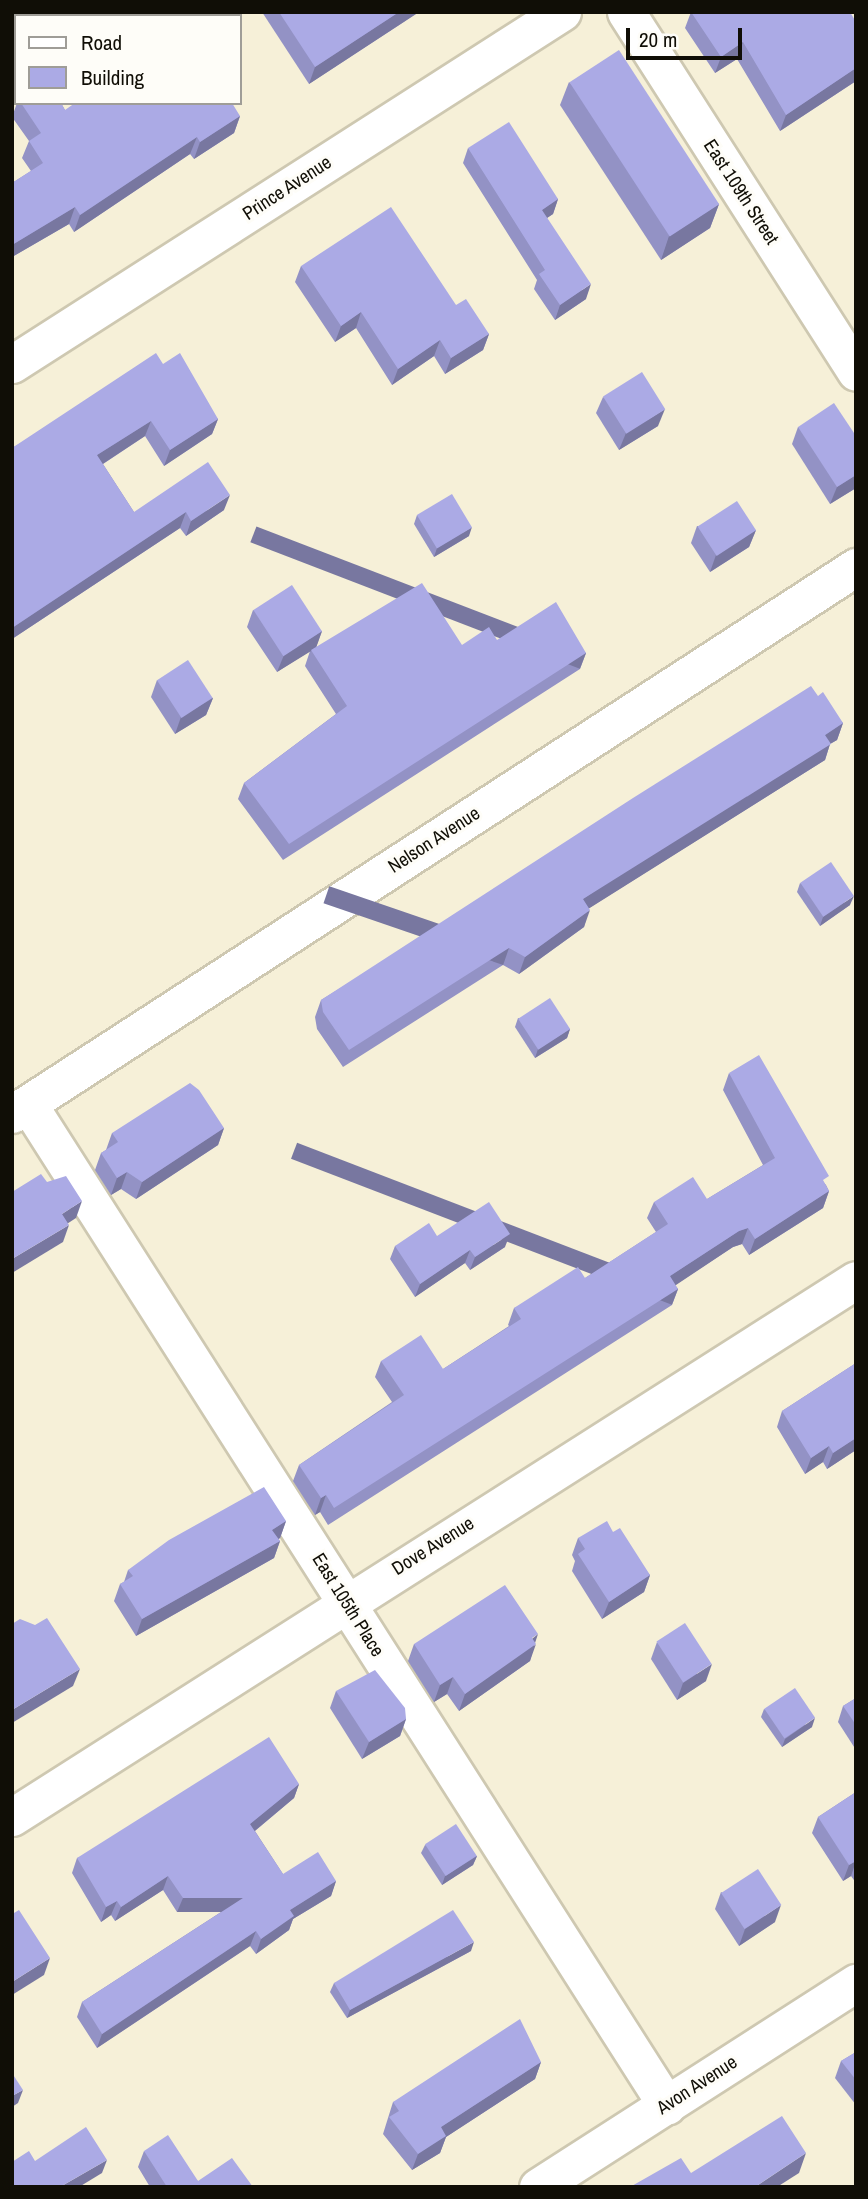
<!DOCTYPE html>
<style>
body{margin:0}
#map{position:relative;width:868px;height:2199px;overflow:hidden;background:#f6f0d8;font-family:"Archivo Narrow",sans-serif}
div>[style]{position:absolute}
.roads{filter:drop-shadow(2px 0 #cec8b1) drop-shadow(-2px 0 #cec8b1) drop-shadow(0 2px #cec8b1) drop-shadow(0 -2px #cec8b1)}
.minor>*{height:37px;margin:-18.5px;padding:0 18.5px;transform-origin:18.5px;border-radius:18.5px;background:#fff}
.wall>*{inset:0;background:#9392c5}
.shaded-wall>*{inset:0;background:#7877a0;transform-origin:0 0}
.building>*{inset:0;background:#abaae5;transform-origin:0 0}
span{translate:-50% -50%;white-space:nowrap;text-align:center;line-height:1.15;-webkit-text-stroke:6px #fefdf8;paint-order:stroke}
.street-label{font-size:19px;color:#100e06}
.frame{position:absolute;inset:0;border:14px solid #100e06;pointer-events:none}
.legend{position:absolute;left:14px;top:14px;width:228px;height:91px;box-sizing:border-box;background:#fefdf8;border:2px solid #9f9d97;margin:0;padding:9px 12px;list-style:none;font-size:21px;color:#100e06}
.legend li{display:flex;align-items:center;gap:14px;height:35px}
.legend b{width:35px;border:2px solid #9f9d97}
.scale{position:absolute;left:626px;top:28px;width:116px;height:32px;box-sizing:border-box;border:4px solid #100e06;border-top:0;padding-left:9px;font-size:21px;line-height:24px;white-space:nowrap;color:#100e06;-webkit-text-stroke:5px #fefdf8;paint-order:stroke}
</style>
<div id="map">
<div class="roads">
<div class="minor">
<div style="left:626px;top:12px;width:427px;rotate:57.4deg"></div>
<div style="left:12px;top:364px;width:653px;rotate:-32.62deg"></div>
<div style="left:28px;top:1104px;width:1188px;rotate:57.47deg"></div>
<div style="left:12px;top:1114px;width:1006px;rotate:-32.95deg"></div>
<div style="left:12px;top:1817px;width:1000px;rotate:-32.47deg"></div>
<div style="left:538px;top:2187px;width:378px;rotate:-32.7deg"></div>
</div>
</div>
<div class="wall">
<div style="clip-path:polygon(110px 12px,145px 12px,141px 16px,112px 16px)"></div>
<div style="clip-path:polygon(262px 12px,419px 12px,309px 84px)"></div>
<div style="clip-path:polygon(691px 12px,856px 22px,856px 81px,780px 131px,737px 59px,715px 73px,685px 28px)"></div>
<div style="clip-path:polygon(569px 82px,719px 204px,710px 228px,661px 260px,560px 105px)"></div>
<div style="clip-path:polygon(17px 103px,61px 103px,65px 110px,240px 116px,234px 133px,194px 159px,190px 154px,74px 232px,69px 224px,12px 257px,12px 183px,31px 171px,22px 158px,29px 141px,12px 117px)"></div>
<div style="clip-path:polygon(468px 148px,558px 199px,553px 214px,547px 218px,586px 299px,555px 320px,534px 289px,537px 280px,463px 163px)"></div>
<div style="clip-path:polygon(301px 266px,456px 305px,489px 334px,483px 350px,445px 374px,434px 356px,392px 385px,356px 328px,335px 342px,295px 282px)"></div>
<div style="clip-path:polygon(163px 364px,218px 419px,212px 434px,164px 466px,145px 436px,103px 464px,134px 512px,224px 510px,186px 536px,180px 528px,12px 639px,12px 448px)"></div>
<div style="clip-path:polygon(603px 397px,658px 426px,619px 450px,596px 413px)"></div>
<div style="clip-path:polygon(798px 427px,856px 436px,856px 488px,830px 504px,792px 444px)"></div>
<div style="clip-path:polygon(417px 515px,469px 536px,434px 557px,414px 524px)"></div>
<div style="clip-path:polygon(697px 526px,756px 530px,749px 547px,710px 572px,691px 543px)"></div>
<div style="clip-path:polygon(253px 610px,322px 631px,316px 647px,462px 645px,497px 640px,586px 653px,580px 669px,283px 860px,238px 799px,244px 783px,336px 714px,305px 666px,310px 651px,277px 672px,247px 627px)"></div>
<div style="clip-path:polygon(157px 680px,213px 698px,206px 715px,175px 734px,151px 697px)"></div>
<div style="clip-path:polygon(818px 696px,843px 723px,837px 740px,830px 744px,825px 760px,589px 908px,584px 927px,519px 974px,503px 965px,343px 1067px,317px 1029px,315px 1017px,321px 1000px)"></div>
<div style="clip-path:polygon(800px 883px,850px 905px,820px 926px,797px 892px)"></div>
<div style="clip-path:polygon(518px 1018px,570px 1029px,567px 1038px,535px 1058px,515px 1027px)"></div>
<div style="clip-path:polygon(729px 1073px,826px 1185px,829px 1191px,823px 1208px,749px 1255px,742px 1244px,733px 1247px,675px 1285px,678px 1289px,672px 1305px,328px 1525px,320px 1512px,315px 1515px,293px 1481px,299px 1465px,392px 1402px,375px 1377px,381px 1361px,443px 1369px,509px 1326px,508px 1325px,514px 1308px,585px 1278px,656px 1232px,647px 1218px,654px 1202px,707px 1199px,763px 1165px,723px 1090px)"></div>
<div style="clip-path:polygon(224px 1128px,218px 1145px,136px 1199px,121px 1189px,111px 1195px,95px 1170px,101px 1153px,106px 1150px,112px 1133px)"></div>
<div style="clip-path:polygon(437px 1236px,505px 1247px,470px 1270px,465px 1263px,415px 1297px,390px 1259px,395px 1246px)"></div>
<div style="clip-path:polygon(856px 1363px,856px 1450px,827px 1469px,823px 1462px,805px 1474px,777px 1427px,782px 1411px)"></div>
<div style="clip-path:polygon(286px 1521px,280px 1538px,278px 1539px,280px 1541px,274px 1558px,136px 1636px,114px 1601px,120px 1584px,124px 1582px,128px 1570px)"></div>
<div style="clip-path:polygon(613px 1532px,650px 1575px,644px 1592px,602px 1619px,572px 1571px,575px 1561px,572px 1555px,578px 1538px)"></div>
<div style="clip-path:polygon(535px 1642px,530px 1661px,459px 1711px,447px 1694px,434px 1702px,408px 1661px,414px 1644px)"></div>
<div style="clip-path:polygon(657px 1642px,706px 1681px,677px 1700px,651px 1659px)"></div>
<div style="clip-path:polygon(336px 1691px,406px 1719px,400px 1736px,362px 1759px,330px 1708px)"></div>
<div style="clip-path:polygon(856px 1698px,856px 1750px,838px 1722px,843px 1706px)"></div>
<div style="clip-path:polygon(764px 1709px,812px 1727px,782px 1747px,761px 1717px)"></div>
<div style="clip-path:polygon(299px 1784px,294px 1798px,255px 1831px,283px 1874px,336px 1881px,331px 1896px,293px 1919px,289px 1930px,256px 1954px,250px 1946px,97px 2048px,77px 2017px,82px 2002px,221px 1912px,177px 1912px,163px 1890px,115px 1921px,111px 1915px,101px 1922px,72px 1873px,77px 1858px)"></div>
<div style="clip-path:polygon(856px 1792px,856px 1883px,851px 1876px,843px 1881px,812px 1833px,818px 1817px)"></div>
<div style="clip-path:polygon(425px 1845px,477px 1856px,473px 1865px,442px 1885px,421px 1853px)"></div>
<div style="clip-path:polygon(721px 1892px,775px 1922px,739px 1946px,715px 1909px)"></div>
<div style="clip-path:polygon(471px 1951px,347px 2018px,330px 1992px,334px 1983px)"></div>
<div style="clip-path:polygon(856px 2052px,856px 2105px,835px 2078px,841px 2061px)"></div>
<div style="clip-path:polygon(541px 2062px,535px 2079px,446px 2137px,440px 2153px,412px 2170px,383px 2134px,393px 2102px)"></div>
<div style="clip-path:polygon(144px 2151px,198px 2181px,253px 2187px,150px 2187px,138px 2167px)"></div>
</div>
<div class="shaded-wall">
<div style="clip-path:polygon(129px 12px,145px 12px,141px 16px,128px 16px)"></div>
<div style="clip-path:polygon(399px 12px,419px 12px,309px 84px,315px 67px)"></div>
<div style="clip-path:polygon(743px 42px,737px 59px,715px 73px,721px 57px)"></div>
<div style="clip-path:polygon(856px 68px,856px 81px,780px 131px,786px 115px)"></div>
<div style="clip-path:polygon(240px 116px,234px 133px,194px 159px,200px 142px)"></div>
<div style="clip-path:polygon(197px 137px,190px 154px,74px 232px,80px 215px)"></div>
<div style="clip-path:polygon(558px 199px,553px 214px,536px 225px,542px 210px)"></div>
<div style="clip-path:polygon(719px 204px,710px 228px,661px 260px,669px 236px)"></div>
<div style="clip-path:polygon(75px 207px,69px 224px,12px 257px,12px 245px)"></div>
<div style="clip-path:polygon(591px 284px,586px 299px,555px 320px,560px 305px)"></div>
<div style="clip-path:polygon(361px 312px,356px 328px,335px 342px,341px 326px)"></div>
<div style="clip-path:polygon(489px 334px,483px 350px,445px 374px,451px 358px)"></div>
<div style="clip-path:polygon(440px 340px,434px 356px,392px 385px,398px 369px)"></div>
<div style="clip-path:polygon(665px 409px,658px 426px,619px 450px,626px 433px)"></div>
<div style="clip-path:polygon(218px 419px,212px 434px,164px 466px,170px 450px)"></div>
<div style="clip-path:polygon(151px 421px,145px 436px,92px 471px,97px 455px)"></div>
<div style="clip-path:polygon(856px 475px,856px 488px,830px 504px,837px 487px)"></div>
<div style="clip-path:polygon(230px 495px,224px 510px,186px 536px,191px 521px)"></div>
<div style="clip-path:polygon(186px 512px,180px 528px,12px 639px,12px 628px)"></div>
<div style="clip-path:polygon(472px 527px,469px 536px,434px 557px,437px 548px)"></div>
<div style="clip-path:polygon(756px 530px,749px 547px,710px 572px,716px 555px)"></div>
<div style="clip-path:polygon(322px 631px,316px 648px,277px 672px,284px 655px)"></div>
<div style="left:586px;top:653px;width:17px;height:353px;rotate:111deg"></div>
<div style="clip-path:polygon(213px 698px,206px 715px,175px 734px,181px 717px)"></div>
<div style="clip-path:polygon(843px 723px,837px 740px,830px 744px,825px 760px,577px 916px,583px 899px)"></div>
<div style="clip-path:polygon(854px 896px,850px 905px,820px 926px,823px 917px)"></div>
<div style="clip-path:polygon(590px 910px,584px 927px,519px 974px,525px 957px)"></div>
<div style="left:509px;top:948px;width:18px;height:190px;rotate:109deg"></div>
<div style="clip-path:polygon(570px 1029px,567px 1038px,535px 1058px,538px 1049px)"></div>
<div style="clip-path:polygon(224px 1128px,218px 1145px,136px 1199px,142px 1182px)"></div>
<div style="clip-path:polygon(127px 1172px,121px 1189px,111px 1195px,117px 1178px)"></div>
<div style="clip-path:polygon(829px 1191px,823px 1208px,749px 1255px,755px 1239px)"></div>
<div style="clip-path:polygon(82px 1201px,76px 1218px,56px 1231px,62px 1214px)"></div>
<div style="clip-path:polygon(69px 1225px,63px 1242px,12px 1273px,12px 1259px)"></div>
<div style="clip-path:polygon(748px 1228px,742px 1244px,733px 1247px,664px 1293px,670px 1276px,739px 1231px)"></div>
<div style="clip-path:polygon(510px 1234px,505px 1247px,470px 1270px,475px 1257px)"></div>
<div style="clip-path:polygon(470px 1250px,465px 1263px,415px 1297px,420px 1284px)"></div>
<div style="left:678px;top:1289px;width:17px;height:408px;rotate:111deg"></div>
<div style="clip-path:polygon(856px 1438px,856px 1450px,827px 1469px,833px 1453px)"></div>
<div style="clip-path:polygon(829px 1446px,823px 1462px,805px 1474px,811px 1458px)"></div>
<div style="clip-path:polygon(326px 1495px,320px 1512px,315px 1515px,321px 1498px)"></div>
<div style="clip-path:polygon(286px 1521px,280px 1538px,266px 1547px,272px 1530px)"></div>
<div style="clip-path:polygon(280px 1541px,274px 1558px,136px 1636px,142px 1619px)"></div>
<div style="clip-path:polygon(650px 1575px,644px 1592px,602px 1619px,609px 1602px)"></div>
<div style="clip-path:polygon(538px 1634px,534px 1646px,536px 1644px,530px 1661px,459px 1711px,465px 1694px)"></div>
<div style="clip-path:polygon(712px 1664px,706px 1681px,677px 1700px,683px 1683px)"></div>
<div style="clip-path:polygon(80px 1669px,73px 1686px,12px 1723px,12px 1710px)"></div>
<div style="clip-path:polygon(453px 1677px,447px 1694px,434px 1702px,440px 1685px)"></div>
<div style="clip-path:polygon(815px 1718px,812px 1727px,782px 1747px,785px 1739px)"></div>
<div style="clip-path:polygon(406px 1719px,400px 1736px,362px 1759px,369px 1742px)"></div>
<div style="clip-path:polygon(299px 1784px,294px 1798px,245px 1839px,250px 1824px)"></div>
<div style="clip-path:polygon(477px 1856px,473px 1865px,442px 1885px,445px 1876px)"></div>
<div style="clip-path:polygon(856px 1861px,851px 1876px,843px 1881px,849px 1865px)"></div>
<div style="clip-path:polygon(168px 1876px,163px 1890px,115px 1921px,121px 1907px)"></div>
<div style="clip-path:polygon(336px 1881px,331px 1896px,293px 1919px,289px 1930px,256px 1954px,261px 1939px,290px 1910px)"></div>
<div style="clip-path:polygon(183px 1898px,243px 1898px,238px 1912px,177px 1912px)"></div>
<div style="clip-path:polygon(117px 1901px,111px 1915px,101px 1922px,106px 1907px)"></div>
<div style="clip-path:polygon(781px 1905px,775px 1922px,739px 1946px,745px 1929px)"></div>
<div style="clip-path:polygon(256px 1931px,250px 1946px,97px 2048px,102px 2034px)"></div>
<div style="clip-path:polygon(474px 1942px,471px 1951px,347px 2018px,350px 2010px)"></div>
<div style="clip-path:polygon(50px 1958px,44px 1975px,12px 1995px,12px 1982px)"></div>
<div style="clip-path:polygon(541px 2062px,535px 2079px,446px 2137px,440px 2153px,412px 2170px,418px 2154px,441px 2127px)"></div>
<div style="clip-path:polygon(23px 2090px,18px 2103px,12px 2107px,12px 2096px)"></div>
<div style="clip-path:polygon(806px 2153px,799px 2173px,777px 2187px,755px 2187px)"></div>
<div style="clip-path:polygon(107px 2160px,102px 2173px,79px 2187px,60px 2187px)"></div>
</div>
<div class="building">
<div style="clip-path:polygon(279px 12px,399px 12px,315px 67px)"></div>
<div style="clip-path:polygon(691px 12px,850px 12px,856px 22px,856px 68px,786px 115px,743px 42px,721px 57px)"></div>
<div style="left:619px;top:50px;width:184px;height:59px;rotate:57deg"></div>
<div style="clip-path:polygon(21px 103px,61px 103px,65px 110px,75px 103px,232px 103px,240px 116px,200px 142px,197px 137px,80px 215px,75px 207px,12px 245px,12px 183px,43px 163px,29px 141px,41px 133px)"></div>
<div style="clip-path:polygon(509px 122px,558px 199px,542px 210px,591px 284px,560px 305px,539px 274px,545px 270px,468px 148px)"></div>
<div style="clip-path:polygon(391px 207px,456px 305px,466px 299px,489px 334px,451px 358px,440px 340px,398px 369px,361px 312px,341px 326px,301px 266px)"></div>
<div style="clip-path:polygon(156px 353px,163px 364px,180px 353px,218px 419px,170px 450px,151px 421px,97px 455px,134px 512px,208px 462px,230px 495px,191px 521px,186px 512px,12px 628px,12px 448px)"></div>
<div style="left:642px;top:372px;width:44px;height:46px;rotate:58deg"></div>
<div style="clip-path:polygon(834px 403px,856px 436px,856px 475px,837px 487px,798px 427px)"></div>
<div style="left:452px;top:494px;width:39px;height:41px;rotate:59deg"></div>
<div style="left:737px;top:501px;width:35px;height:47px;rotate:57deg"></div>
<div style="clip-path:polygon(422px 583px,462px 645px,489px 627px,497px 640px,556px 602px,586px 653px,289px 844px,244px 783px,347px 706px,311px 650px)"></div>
<div style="left:292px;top:585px;width:55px;height:46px;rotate:57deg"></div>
<div style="left:188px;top:660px;width:45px;height:37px;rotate:57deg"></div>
<div style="clip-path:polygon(811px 686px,818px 696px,823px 692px,843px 723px,825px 735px,831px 744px,583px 899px,590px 910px,525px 957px,509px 948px,349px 1050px,323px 1012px,321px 1000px,633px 798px)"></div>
<div style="left:831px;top:862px;width:41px;height:37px;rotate:56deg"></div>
<div style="left:550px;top:998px;width:37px;height:38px;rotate:57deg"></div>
<div style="clip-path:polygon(759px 1055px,829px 1176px,823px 1180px,829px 1191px,755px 1239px,748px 1228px,739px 1231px,670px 1276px,678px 1289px,334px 1508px,326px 1495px,321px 1498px,299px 1465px,404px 1395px,381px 1361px,421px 1335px,443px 1369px,521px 1319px,514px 1308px,578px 1267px,585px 1278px,668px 1224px,654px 1202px,693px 1177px,707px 1199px,775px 1158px,729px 1073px)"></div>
<div style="clip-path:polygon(190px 1083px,199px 1090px,224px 1128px,142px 1182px,127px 1172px,117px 1178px,101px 1153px,118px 1142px,112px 1133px)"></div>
<div style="clip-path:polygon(41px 1174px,47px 1182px,66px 1176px,82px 1201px,62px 1214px,69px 1225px,12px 1259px,12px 1192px)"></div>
<div style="clip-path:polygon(489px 1202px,510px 1234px,475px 1257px,470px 1250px,420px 1284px,395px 1246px,429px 1223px,437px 1236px)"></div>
<div style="clip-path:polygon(856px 1363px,856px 1438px,833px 1453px,829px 1446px,811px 1458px,782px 1411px)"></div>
<div style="clip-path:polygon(264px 1487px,286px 1521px,272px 1530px,280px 1541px,142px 1619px,120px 1584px,133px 1576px,128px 1570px,169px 1540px)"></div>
<div style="clip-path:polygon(607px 1521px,613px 1532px,620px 1528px,650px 1575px,609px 1602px,578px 1554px,585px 1549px,578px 1538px)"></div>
<div style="clip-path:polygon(505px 1585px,538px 1634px,532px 1638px,536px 1644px,465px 1694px,453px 1677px,440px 1685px,414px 1644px)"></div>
<div style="clip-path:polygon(47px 1618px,80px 1669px,12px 1710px,12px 1624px,20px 1619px,35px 1625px)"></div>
<div style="left:685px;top:1623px;width:49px;height:34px;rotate:57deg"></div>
<div style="clip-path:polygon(375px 1670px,405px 1708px,406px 1719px,369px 1742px,336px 1691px)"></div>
<div style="left:795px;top:1688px;width:36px;height:37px;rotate:56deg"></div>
<div style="clip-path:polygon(856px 1698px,856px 1725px,843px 1706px)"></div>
<div style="clip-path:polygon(269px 1737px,299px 1784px,250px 1824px,283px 1874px,318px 1852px,336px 1881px,290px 1910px,294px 1916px,261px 1939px,256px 1931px,102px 2034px,82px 2002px,243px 1898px,183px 1898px,168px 1876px,121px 1907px,117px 1901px,106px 1907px,77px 1858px)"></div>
<div style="clip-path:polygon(856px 1792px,856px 1861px,849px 1865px,818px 1817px)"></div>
<div style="left:456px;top:1824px;width:38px;height:37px;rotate:57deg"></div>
<div style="left:758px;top:1869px;width:43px;height:44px;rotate:57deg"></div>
<div style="clip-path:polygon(19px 1910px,50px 1958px,12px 1982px,12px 1911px,14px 1913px)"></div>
<div style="clip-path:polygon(453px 1910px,474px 1942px,350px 2010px,334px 1983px)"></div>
<div style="clip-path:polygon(520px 2019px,541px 2062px,441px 2127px,446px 2136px,418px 2154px,389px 2117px,399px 2111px,393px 2102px)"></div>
<div style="clip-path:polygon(856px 2052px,856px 2080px,841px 2061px)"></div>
<div style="clip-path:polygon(12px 2073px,23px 2090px,12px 2096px)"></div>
<div style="clip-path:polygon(782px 2116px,806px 2153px,755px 2187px,630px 2187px,681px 2158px,691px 2173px)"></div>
<div style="clip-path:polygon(86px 2127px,107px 2160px,60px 2187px,12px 2187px,12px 2162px,29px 2151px,35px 2161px)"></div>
<div style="clip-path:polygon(168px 2135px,198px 2181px,232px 2158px,253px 2187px,167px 2187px,144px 2151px)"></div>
</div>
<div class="street-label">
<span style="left:287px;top:188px;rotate:-33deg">Prince Avenue</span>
<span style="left:741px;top:192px;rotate:57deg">East 109th Street</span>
<span style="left:434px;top:840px;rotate:-33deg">Nelson Avenue</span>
<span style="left:433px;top:1546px;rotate:-32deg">Dove Avenue</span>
<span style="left:348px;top:1605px;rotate:58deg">East 105th Place</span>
<span style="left:697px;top:2085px;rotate:-33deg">Avon Avenue</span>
</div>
<div class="frame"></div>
<ul class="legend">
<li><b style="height:9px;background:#fff"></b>Road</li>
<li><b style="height:19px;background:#abaae5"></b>Building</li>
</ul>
<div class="scale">20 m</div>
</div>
